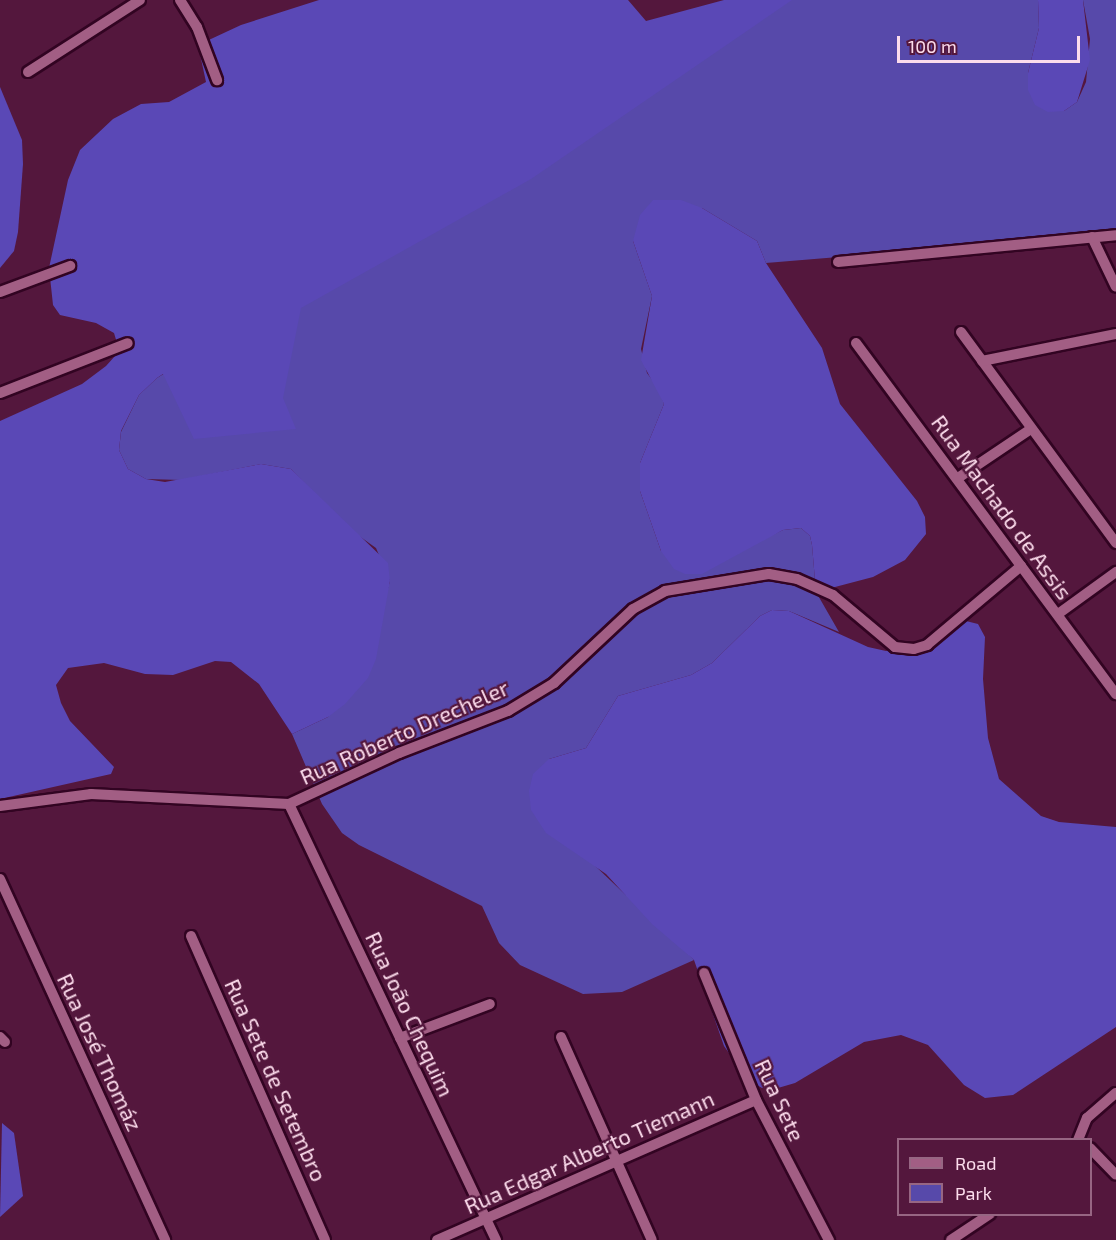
<!DOCTYPE html>
<meta charset="utf-8">
<style>
body{margin:0}
#map{position:relative;width:1116px;height:1240px;overflow:hidden;background:#54173d;font-family:"Exo 2",sans-serif}
div>[style]{position:absolute}
.green>*{inset:0;background:#5749aa}
.forest>*{inset:0;background:#5a48b6}
.roads{filter:drop-shadow(2px 0 #320422) drop-shadow(-2px 0 #320422) drop-shadow(0 2px #320422) drop-shadow(0 -2px #320422)}
.street>*{height:10px;margin:-5px;padding:0 5px;transform-origin:5px;border-radius:5px;background:#a25e84}
span{translate:-50% -50%;white-space:nowrap;text-align:center;line-height:1.15;-webkit-text-stroke:4.5px #54173d;paint-order:stroke}
.street-label{font-size:22px;color:#fcdcec}
.legend{position:absolute;left:897px;top:1138px;width:195px;height:78px;box-sizing:border-box;background:#54173d;border:2px solid #976683;margin:0;padding:8px 10px;list-style:none;font-size:18px;color:#fcdcec}
.legend li{display:flex;align-items:center;gap:12px;height:30px}
.legend b{width:30px;border:2px solid #976683}
.scale{position:absolute;left:897px;top:36px;width:183px;height:27px;box-sizing:border-box;border:3px solid #fcdcec;border-top:0;padding-left:8px;font-size:18px;line-height:21px;white-space:nowrap;color:#fcdcec;-webkit-text-stroke:4px #54173d;paint-order:stroke}
</style>
<div id="map">
<div class="green">
<div style="clip-path:polygon(773px 0,1038px 0,1039px 28px,1028px 73px,1064px 111px,1077px 102px,1086px 82px,1090px 39px,1083px 0,1116px 0,1116px 234px,766px 263px,757px 241px,702px 208px,633px 241px,652px 296px,641px 349px,647px 373px,658px 388px,664px 404px,640px 463px,640px 491px,661px 551px,764px 539px,783px 530px,801px 528px,810px 536px,812px 545px,816px 592px,839px 632px,789px 611px,772px 610px,760px 616px,712px 663px,691px 675px,618px 696px,586px 748px,549px 759px,590px 861px,694px 960px,622px 992px,583px 994px,520px 965px,499px 943px,482px 906px,359px 845px,342px 833px,322px 804px,292px 734px,328px 717px,381px 615px,390px 581px,376px 548px,348px 528px,291px 469px,261px 464px,181px 480px,146px 479px,128px 469px,119px 450px,121px 432px,139px 395px,157px 378px)"></div>
</div>
<div class="forest">
<div style="clip-path:polygon(319px 0,628px 0,646px 21px,724px 0,792px 0,531px 179px,301px 308px,283px 398px,296px 429px,194px 439px,163px 374px,157px 378px,139px 395px,121px 431px,119px 450px,128px 469px,146px 479px,165px 482px,261px 464px,291px 469px,388px 563px,390px 581px,376px 659px,368px 678px,345px 704px,328px 717px,292px 734px,259px 684px,231px 662px,215px 661px,173px 675px,145px 674px,104px 663px,68px 668px,56px 685px,61px 703px,70px 721px,114px 767px,111px 774px,0 799px,0 421px,82px 384px,106px 366px,115px 356px,117px 343px,114px 333px,96px 323px,60px 315px,53px 305px,49px 268px,68px 180px,80px 150px,113px 119px,141px 104px,169px 102px,206px 82px,198px 45px,241px 25px)"></div>
<div style="clip-path:polygon(1038px 0,1083px 0,1090px 60px,1077px 102px,1064px 111px,1048px 112px,1035px 105px,1028px 90px,1028px 73px,1039px 28px)"></div>
<div style="clip-path:polygon(0 87px,22px 140px,23px 164px,18px 232px,14px 251px,0 268px)"></div>
<div style="clip-path:polygon(653px 200px,681px 200px,702px 208px,757px 241px,766px 263px,822px 348px,840px 404px,917px 501px,925px 517px,926px 534px,905px 560px,873px 577px,816px 592px,812px 545px,810px 536px,801px 528px,783px 530px,702px 574px,685px 574px,674px 569px,661px 551px,640px 491px,640px 463px,664px 404px,641px 360px,652px 296px,633px 241px,640px 215px)"></div>
<div style="clip-path:polygon(772px 610px,789px 611px,868px 647px,886px 651px,916px 642px,962px 620px,978px 624px,985px 637px,983px 679px,988px 738px,999px 779px,1041px 816px,1059px 822px,1116px 827px,1116px 1027px,1013px 1095px,985px 1098px,964px 1085px,928px 1045px,901px 1035px,864px 1042px,795px 1083px,778px 1088px,762px 1088px,747px 1079px,724px 1046px,694px 960px,652px 924px,606px 874px,546px 833px,531px 810px,529px 791px,533px 774px,549px 759px,586px 748px,618px 696px,691px 675px,712px 663px,760px 616px)"></div>
<div style="clip-path:polygon(2px 1123px,14px 1133px,23px 1196px,0 1217px)"></div>
</div>
<div class="roads">
<div class="street">
<div style="left:180px;top:0;width:32px;rotate:58deg"></div>
<div style="left:197px;top:27px;width:57px;rotate:69.3deg"></div>
<div style="left:28px;top:72px;width:133px;rotate:-32.7deg"></div>
<div style="left:1092px;top:237px;width:55px;rotate:64.4deg"></div>
<div style="left:838px;top:262px;width:279px;rotate:-5.5deg"></div>
<div style="left:0;top:292px;width:75px;rotate:-20.4deg"></div>
<div style="left:961px;top:332px;width:262px;rotate:53.7deg"></div>
<div style="left:856px;top:343px;width:437px;rotate:53.5deg"></div>
<div style="left:982px;top:361px;width:137px;rotate:-11.4deg"></div>
<div style="left:0;top:393px;width:137px;rotate:-21.3deg"></div>
<div style="left:958px;top:478px;width:88px;rotate:-33.9deg"></div>
<div style="left:1058px;top:614px;width:72px;rotate:-35.9deg"></div>
<div style="left:289px;top:804px;width:483px;rotate:64.6deg"></div>
<div style="left:0;top:806px;width:92px;rotate:-7.5deg"></div>
<div style="left:91px;top:794px;width:198px;rotate:2.9deg"></div>
<div style="left:289px;top:804px;width:121px;rotate:-24.9deg"></div>
<div style="left:399px;top:753px;width:117px;rotate:-21.1deg"></div>
<div style="left:508px;top:711px;width:54px;rotate:-31.3deg"></div>
<div style="left:554px;top:683px;width:108px;rotate:-43.1deg"></div>
<div style="left:633px;top:609px;width:37px;rotate:-29deg"></div>
<div style="left:665px;top:591px;width:105px;rotate:-9.3deg"></div>
<div style="left:769px;top:574px;width:28px;rotate:10deg"></div>
<div style="left:797px;top:579px;width:39px;rotate:24deg"></div>
<div style="left:833px;top:595px;width:81px;rotate:40deg"></div>
<div style="left:895px;top:647px;width:19px;rotate:6deg"></div>
<div style="left:914px;top:649px;width:14px;rotate:-17deg"></div>
<div style="left:927px;top:645px;width:123px;rotate:-40deg"></div>
<div style="left:0;top:879px;width:397px;rotate:65.4deg"></div>
<div style="left:191px;top:936px;width:332px;rotate:66.2deg"></div>
<div style="left:704px;top:973px;width:137px;rotate:67.7deg"></div>
<div style="left:756px;top:1100px;width:158px;rotate:62.5deg"></div>
<div style="left:0;top:1037px;width:7px;rotate:45deg"></div>
<div style="left:561px;top:1037px;width:222px;rotate:65.9deg"></div>
<div style="left:400px;top:1038px;width:96px;rotate:-20.7deg"></div>
<div style="left:1078px;top:1140px;width:24px;rotate:-68deg"></div>
<div style="left:1087px;top:1118px;width:38px;rotate:-41deg"></div>
<div style="left:1090px;top:1148px;width:37px;rotate:46deg"></div>
<div style="left:437px;top:1240px;width:348px;rotate:-23.7deg"></div>
<div style="left:951px;top:1240px;width:47px;rotate:-33.7deg"></div>
</div>
</div>
<div class="street-label">
<span style="left:1002px;top:507px;rotate:54deg">Rua Machado de Assis</span>
<span style="left:404px;top:732px;rotate:-24deg">Rua Roberto Drecheler</span>
<span style="left:410px;top:1014px;rotate:65deg">Rua João Chequim</span>
<span style="left:100px;top:1052px;rotate:65deg">Rua José Thomáz</span>
<span style="left:276px;top:1080px;rotate:66deg">Rua Sete de Setembro</span>
<span style="left:780px;top:1100px;rotate:65deg">Rua Sete</span>
<span style="left:589px;top:1152px;rotate:-24deg">Rua Edgar Alberto Tiemann</span>
</div>
<ul class="legend">
<li><b style="height:8px;background:#a25e84"></b>Road</li>
<li><b style="height:16px;background:#5749aa"></b>Park</li>
</ul>
<div class="scale">100 m</div>
</div>
